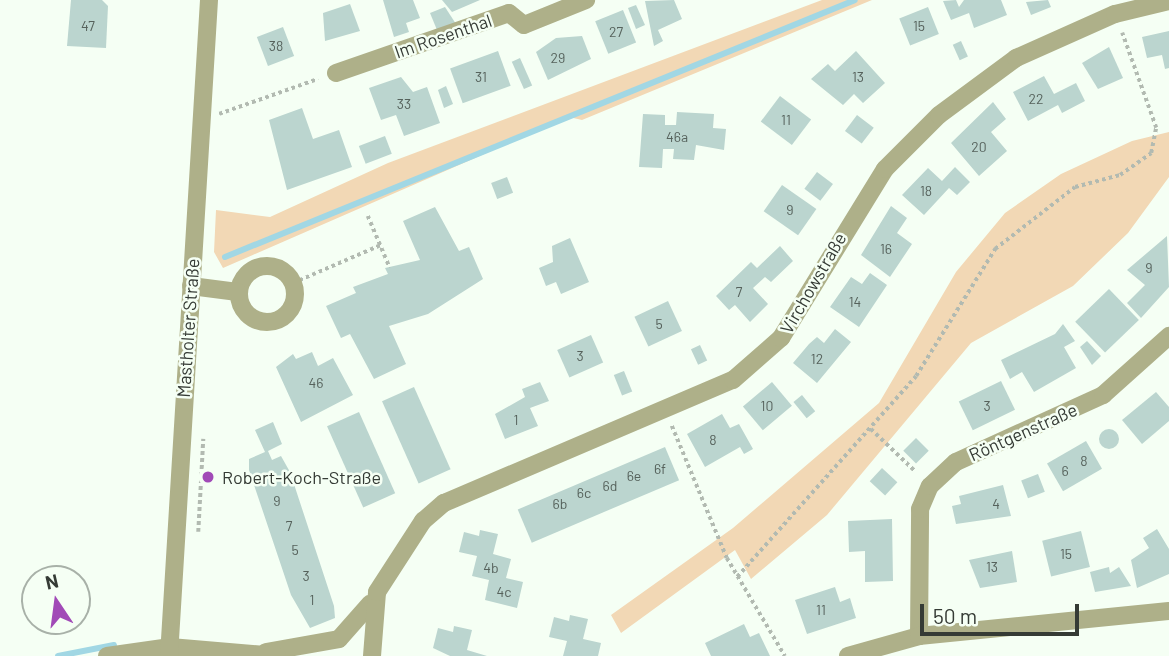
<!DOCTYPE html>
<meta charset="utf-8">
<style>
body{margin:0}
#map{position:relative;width:1169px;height:656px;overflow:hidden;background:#f5fff4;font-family:Barlow,sans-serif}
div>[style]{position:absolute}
.green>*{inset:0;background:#f2d8b5}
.stream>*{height:6px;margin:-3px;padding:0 3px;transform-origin:3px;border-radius:3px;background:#a1d7e4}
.building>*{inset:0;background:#bbd5cf;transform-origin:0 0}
.round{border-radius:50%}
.path>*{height:3.5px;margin-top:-1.75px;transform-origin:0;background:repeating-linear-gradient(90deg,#b2bab1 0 3.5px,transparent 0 7px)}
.minor>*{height:18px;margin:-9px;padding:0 9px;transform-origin:9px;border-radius:9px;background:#aeb089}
.minor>.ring{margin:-9px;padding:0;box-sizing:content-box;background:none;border:18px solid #aeb089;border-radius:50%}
.dots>*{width:19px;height:19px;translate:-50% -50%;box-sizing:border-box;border:4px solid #f5fff4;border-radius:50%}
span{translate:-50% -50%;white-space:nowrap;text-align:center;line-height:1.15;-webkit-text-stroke:5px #f5fff4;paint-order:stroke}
.number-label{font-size:14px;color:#56625c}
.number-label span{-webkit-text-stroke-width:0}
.street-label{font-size:18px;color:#353b35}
.poi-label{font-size:18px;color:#353b35}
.left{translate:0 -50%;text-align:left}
.north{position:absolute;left:21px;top:565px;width:70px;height:70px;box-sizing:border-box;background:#f5fff4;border:2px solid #a8b1a8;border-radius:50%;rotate:347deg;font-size:19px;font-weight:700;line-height:28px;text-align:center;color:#353b35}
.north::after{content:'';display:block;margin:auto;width:24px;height:32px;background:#a14ab7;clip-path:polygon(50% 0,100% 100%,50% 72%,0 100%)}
.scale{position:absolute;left:920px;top:604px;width:159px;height:32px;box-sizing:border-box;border:4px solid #353b35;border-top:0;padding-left:9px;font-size:21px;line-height:24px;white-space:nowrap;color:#353b35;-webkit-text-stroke:5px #f5fff4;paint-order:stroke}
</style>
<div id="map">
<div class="green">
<div style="clip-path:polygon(822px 0,872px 0,582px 120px,569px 117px,223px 268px,214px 252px,216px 210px,270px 217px,388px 163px)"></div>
<div style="clip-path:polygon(1169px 132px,1169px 177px,1128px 233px,1073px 286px,971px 343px,827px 515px,751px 579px,735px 550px,621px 633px,611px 615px,733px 528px,879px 403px,956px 272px,1005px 213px,1061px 174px,1132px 141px)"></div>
</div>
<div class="stream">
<div style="left:225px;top:257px;width:680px;rotate:-22.19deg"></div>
<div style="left:58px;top:656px;width:57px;rotate:-11.1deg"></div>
</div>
<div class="building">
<div style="clip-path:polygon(71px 0,102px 0,108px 6px,106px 48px,67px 46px)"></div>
<div style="clip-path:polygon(383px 0,413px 0,420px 18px,406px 23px,409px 32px,394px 37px)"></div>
<div style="clip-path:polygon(442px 0,480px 0,452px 12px)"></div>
<div style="clip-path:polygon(674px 0,682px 19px,658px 30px,663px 41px,654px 46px,645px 1px)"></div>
<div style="clip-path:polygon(956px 0,959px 7px,964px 0,1001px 0,1007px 15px,974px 28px,969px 13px,951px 20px,943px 1px)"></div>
<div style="clip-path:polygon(1048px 0,1051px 7px,1031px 15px,1026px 2px)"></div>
<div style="clip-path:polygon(350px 4px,360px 31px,325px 41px,323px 13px)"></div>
<div style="clip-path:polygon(636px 5px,645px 25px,636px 29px,628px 8px)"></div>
<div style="clip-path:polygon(445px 7px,456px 24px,437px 30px,430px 13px)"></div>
<div style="left:928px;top:7px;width:29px;height:31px;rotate:68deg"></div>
<div style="left:623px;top:10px;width:35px;height:30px;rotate:68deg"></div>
<div style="left:283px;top:27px;width:31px;height:28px;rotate:69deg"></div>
<div style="clip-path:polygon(1169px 31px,1169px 68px,1165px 69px,1162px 55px,1147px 58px,1142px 37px)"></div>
<div style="clip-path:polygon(582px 36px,591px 59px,548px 80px,536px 52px,556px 38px)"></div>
<div style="left:961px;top:41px;width:17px;height:9px;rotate:66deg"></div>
<div style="clip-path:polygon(1109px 47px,1123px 78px,1098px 89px,1082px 63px)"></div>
<div style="left:498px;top:51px;width:37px;height:51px;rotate:70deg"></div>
<div style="clip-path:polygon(856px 51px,885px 83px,863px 103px,854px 94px,843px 105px,811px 79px,828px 64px,835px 71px)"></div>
<div style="left:520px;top:58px;width:30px;height:9px;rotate:66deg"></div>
<div style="clip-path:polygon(1044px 76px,1054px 94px,1076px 83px,1085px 101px,1062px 113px,1058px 105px,1028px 121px,1013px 92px)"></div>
<div style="clip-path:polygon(401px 77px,413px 92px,427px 87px,440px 123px,404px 136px,396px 115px,381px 120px,369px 88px)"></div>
<div style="clip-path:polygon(446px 86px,453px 104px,444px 108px,438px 90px)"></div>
<div style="left:780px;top:96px;width:39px;height:32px;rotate:37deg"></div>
<div style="clip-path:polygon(993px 102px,1006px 119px,991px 132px,1007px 151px,979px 176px,951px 143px)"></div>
<div style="clip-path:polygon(302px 108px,313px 139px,339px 130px,352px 167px,287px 190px,269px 120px)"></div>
<div style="clip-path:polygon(677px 112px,714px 114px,713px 128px,726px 129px,724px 150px,696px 145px,694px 160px,673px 159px,674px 149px,663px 149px,662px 168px,639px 167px,643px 114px,665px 115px,665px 125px,676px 125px)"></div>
<div style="left:857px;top:115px;width:21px;height:20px;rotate:37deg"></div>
<div style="left:385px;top:136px;width:19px;height:28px;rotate:69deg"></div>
<div style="clip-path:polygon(955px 167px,970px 182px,957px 195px,949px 188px,924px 215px,902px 195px,928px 168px,942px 181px)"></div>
<div style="left:817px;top:172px;width:20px;height:21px;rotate:37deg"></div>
<div style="left:507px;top:177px;width:17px;height:17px;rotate:69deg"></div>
<div style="left:782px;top:185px;width:42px;height:32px;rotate:35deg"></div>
<div style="clip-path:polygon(891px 206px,907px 218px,897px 233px,912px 244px,890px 277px,861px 255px)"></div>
<div style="clip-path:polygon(435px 207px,459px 251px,469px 247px,483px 279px,428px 314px,389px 326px,406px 364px,374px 379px,350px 334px,341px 338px,326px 306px,356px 293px,353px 287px,388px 274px,385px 268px,420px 260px,403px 221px)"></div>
<div style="clip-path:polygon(1167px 236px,1169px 287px,1141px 318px,1127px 303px,1145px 285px,1127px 270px)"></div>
<div style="clip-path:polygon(570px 238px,589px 282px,561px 294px,556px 282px,546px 286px,539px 268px,553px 262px,552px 246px)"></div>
<div style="clip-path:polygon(780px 246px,793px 261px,771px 282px,765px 277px,753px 288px,768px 304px,750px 322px,735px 305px,729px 310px,716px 296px,751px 262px,757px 268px)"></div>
<div style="clip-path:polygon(870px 273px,887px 285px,859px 327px,830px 307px,851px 277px,862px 284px)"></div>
<div style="left:1109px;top:289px;width:43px;height:47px;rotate:46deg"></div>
<div style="left:668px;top:301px;width:33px;height:37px;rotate:65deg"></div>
<div style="clip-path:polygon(1063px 324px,1075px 341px,1064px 347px,1076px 368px,1034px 392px,1022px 372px,1010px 379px,1001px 360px,1055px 334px)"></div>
<div style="clip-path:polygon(835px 329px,851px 342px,817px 383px,793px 363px,809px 344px,817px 337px,824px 343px)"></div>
<div style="left:591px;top:335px;width:30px;height:37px;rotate:66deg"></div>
<div style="clip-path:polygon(1087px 341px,1101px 356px,1092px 365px,1080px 347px)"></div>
<div style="left:700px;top:345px;width:17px;height:10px;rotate:65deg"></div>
<div style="clip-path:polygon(312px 352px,318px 366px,333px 358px,353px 395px,301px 422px,276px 367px,293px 354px,296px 359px)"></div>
<div style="left:624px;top:371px;width:22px;height:11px;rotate:68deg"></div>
<div style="left:1001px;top:381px;width:32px;height:47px;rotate:64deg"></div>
<div style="clip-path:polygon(540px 382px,549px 401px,530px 408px,538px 426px,505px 439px,495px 414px,525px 397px,522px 389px)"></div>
<div style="left:772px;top:382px;width:31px;height:38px;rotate:50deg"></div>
<div style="left:414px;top:387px;width:90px;height:35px;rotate:66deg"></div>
<div style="clip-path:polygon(1156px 392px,1169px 407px,1169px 421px,1142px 444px,1122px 420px)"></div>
<div style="left:802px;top:395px;width:21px;height:11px;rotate:51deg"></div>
<div style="left:359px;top:412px;width:89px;height:35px;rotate:66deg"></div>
<div style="clip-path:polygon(722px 414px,730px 428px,739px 424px,753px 449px,744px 454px,740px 447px,705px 467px,687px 434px)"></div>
<div style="clip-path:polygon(273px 422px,282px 444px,268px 451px,272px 460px,281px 456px,290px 472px,334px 606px,335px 618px,310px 628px,291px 595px,249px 470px,249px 459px,265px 452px,255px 430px)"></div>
<div class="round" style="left:1099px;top:429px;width:20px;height:20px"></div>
<div style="left:916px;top:438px;width:18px;height:18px;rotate:45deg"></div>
<div style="left:1086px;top:441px;width:32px;height:45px;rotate:60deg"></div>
<div style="left:665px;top:447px;width:36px;height:160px;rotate:67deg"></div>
<div style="left:882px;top:468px;width:21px;height:18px;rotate:43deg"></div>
<div style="left:1038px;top:474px;width:19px;height:18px;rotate:69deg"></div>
<div style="clip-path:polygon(1003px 485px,1011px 516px,956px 524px,952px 506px,961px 504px,959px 496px)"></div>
<div style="clip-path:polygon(892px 519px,893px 581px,865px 582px,865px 551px,849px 552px,848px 521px)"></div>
<div style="clip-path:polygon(1157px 529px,1169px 549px,1169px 574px,1137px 588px,1131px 560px,1149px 548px,1143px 538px)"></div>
<div style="clip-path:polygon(480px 530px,498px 534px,493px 554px,511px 559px,506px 578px,523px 582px,517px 608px,485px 600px,489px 580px,472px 576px,477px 556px,459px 552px,464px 532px,479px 536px)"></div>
<div style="left:1081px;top:531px;width:37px;height:40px;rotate:76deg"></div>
<div style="clip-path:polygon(1012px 551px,1017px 582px,980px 588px,969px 560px)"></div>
<div style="clip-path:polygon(1109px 567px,1110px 573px,1119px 567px,1131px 586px,1095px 592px,1090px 572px)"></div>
<div style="clip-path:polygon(835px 587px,840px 602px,850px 598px,856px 618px,807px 634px,795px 600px)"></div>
<div style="clip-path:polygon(570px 615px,588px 619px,583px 639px,601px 643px,598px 656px,563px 656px,567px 641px,549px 637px,554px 617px,569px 621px)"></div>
<div style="clip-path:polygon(744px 624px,750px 637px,759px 633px,770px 656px,711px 656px,705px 643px)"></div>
<div style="clip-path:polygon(454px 626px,472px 630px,467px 650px,487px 656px,450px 656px,433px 648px,438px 628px,453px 632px)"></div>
</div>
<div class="path">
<div style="left:219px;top:114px;width:105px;rotate:-19.5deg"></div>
<div style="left:368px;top:216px;width:56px;rotate:67.1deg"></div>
<div style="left:293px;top:283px;width:96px;rotate:-23.4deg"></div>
<div style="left:672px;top:426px;width:143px;rotate:67.4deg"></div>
<div style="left:727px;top:558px;width:114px;rotate:59.4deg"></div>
<div style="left:871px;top:429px;width:62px;rotate:43.7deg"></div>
<div style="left:198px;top:532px;width:93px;rotate:-86.9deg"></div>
<div style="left:737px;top:577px;width:269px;rotate:-48.3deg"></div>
<div style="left:916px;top:376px;width:150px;rotate:-58.1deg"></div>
<div style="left:995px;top:249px;width:101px;rotate:-37.8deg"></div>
<div style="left:1075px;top:187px;width:47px;rotate:-14.9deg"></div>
<div style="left:1120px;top:175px;width:38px;rotate:-35deg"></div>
<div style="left:1151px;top:153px;width:25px;rotate:-79deg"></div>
<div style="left:1156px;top:128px;width:101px;rotate:-109.7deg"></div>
</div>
<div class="minor">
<div style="left:336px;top:73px;width:183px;rotate:-19.1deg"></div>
<div style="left:509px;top:13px;width:19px;rotate:39deg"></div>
<div style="left:524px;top:25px;width:67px;rotate:-22deg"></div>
<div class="ring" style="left:239px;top:266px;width:38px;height:38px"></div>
<div style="left:191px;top:286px;width:47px;rotate:7.3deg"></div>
<div style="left:919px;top:636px;width:127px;rotate:-89.5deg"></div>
<div style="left:920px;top:509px;width:25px;rotate:-67deg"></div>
<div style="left:930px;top:486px;width:35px;rotate:-43deg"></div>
<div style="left:956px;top:462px;width:162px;rotate:-24.5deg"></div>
<div style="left:1103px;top:395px;width:89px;rotate:-41.8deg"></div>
<div style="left:266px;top:652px;width:74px;rotate:-10.1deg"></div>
<div style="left:339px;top:639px;width:47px;rotate:-48.5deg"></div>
<div style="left:107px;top:656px;width:64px;rotate:-8.1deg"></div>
<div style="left:170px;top:647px;width:107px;rotate:4.8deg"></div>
<div style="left:169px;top:656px;width:657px;rotate:-86.51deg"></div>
<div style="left:372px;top:656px;width:64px;rotate:-85.5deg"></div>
<div style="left:377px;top:592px;width:85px;rotate:-57.1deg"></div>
<div style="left:423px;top:521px;width:28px;rotate:-41deg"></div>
<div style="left:444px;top:503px;width:314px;rotate:-23.1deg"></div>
<div style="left:733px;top:380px;width:64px;rotate:-41.2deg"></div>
<div style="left:781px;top:338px;width:198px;rotate:-58.4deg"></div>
<div style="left:885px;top:169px;width:76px;rotate:-45deg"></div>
<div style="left:939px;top:115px;width:96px;rotate:-36.5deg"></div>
<div style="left:1016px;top:58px;width:108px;rotate:-24deg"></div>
<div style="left:1115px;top:14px;width:56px;rotate:-13.5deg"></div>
<div style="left:848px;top:656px;width:74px;rotate:-15.7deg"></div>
<div style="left:919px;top:636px;width:251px;rotate:-5.7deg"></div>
</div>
<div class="dots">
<div style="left:208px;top:477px;background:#a14ab7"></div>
</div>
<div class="number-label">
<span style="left:88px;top:26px">47</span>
<span style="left:919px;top:26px">15</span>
<span style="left:616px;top:32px">27</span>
<span style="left:276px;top:46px">38</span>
<span style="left:558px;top:58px">29</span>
<span style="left:481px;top:77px">31</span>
<span style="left:858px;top:77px">13</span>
<span style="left:1036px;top:99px">22</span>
<span style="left:404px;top:104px">33</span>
<span style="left:786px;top:120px">11</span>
<span style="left:677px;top:137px">46a</span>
<span style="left:979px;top:147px">20</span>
<span style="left:926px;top:191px">18</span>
<span style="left:790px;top:210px">9</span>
<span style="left:886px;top:249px">16</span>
<span style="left:1149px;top:268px">9</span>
<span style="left:739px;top:292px">7</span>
<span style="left:855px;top:302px">14</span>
<span style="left:659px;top:324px">5</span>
<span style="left:580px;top:356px">3</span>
<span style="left:817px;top:359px">12</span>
<span style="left:316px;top:383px">46</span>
<span style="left:767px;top:406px">10</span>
<span style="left:987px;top:406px">3</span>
<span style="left:516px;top:420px">1</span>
<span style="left:713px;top:440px">8</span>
<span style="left:1084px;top:461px">8</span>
<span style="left:660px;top:469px">6f</span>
<span style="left:1065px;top:471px">6</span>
<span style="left:634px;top:476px">6e</span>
<span style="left:610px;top:486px">6d</span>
<span style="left:584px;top:493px">6c</span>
<span style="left:277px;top:501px">9</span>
<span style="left:560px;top:504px">6b</span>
<span style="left:996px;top:504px">4</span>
<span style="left:289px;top:526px">7</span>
<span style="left:295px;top:550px">5</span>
<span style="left:1066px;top:554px">15</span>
<span style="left:992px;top:567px">13</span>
<span style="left:491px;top:568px">4b</span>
<span style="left:306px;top:576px">3</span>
<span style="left:504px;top:592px">4c</span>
<span style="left:312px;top:600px">1</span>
<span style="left:821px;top:610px">11</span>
</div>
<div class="street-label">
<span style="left:443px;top:36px;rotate:-19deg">Im Rosenthal</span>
<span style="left:813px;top:283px;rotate:-60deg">Virchowstraße</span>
<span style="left:188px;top:328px;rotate:-86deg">Mastholter Straße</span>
<span style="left:1023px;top:432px;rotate:-24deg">Röntgenstraße</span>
</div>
<div class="poi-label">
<span class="left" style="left:222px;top:477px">Robert-Koch-Straße</span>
</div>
<div class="north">N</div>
<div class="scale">50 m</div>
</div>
